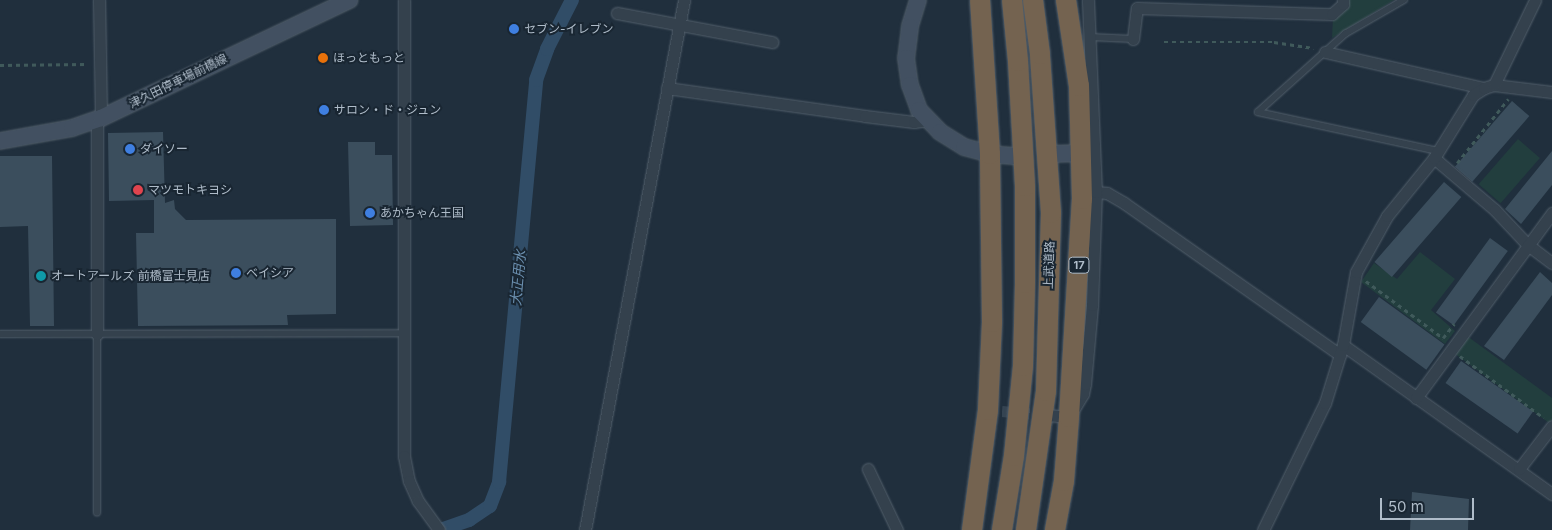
<!DOCTYPE html>
<meta charset="utf-8">
<style>
body{margin:0}
#map{position:relative;width:1552px;height:530px;overflow:hidden;background:#202f3d;font-family:Inter,"Noto Sans JP",sans-serif}
div>[style]{position:absolute}
.green>*{inset:0;background:#223e3e;transform-origin:0 0}
.canal>*{height:14px;margin:-7px;padding:0 7px;transform-origin:7px;border-radius:7px;background:#314d67}
.building>*{inset:0;background:#3b4e5d;transform-origin:0 0}
.street-tunnel>*{height:11px;margin-top:-5.5px;transform-origin:0;background:repeating-linear-gradient(90deg,#354452 0 11px,transparent 0 16.5px)}
.path>*{height:2.5px;margin-top:-1.25px;transform-origin:0;background:repeating-linear-gradient(90deg,#405a5b 0 4px,transparent 0 8px)}
.roads{filter:drop-shadow(0 0 1px #525f6b) drop-shadow(0 0 1px #525f6b)}
.lane>*{height:5.5px;margin:-2.75px;padding:0 2.75px;transform-origin:2.75px;border-radius:2.75px;background:#34414d}
.street>*{height:11px;margin:-5.5px;padding:0 5.5px;transform-origin:5.5px;border-radius:5.5px;background:#34414d}
.secondary>*{height:16px;margin:-8px;padding:0 8px;transform-origin:8px;border-radius:8px;background:#425061}
.highway>*{height:20px;margin:-10px;padding:0 10px;transform-origin:10px;border-radius:10px;background:#746350}
.dots>*{width:14px;height:14px;translate:-50% -50%;box-sizing:border-box;border:2px solid #192632;border-radius:50%}
span{translate:-50% -50%;white-space:nowrap;text-align:center;line-height:1.15;-webkit-text-stroke:4px #192632;paint-order:stroke}
.shield-label span{padding:1px 4px;background:#192632;border:1px solid;border-radius:4px;-webkit-text-stroke-width:0}
.shield-label{font-size:11px;color:#afbcc9;font-weight:700}
.poi-label{font-size:12px;color:#afbcc9}
.left{translate:0 -50%;text-align:left}
.street-label{font-size:12px;color:#afbcc9}
.water-label{font-size:14px;color:#6c90b0;font-style:italic}
.scale{position:absolute;left:1380px;top:498px;width:94px;height:22px;box-sizing:border-box;border:2px solid #afbcc9;border-top:0;padding-left:6px;font-size:15px;line-height:18px;white-space:nowrap;color:#afbcc9;-webkit-text-stroke:4px #192632;paint-order:stroke}
</style>
<div id="map">
<div class="green">
<div style="clip-path:polygon(1346px 0,1394px 0,1332px 38px,1333px 17px)"></div>
<div style="left:1518px;top:139px;width:29px;height:60px;rotate:41deg"></div>
<div style="clip-path:polygon(1420px 252px,1455px 279px,1431px 310px,1455px 331px,1445px 344px,1361px 282px,1374px 263px,1397px 279px)"></div>
<div style="clip-path:polygon(1467px 336px,1552px 398px,1552px 420px,1549px 423px,1454px 353px)"></div>
</div>
<div class="canal">
<div style="left:440px;top:530px;width:31px;rotate:-19deg"></div>
<div style="left:469px;top:520px;width:25px;rotate:-34deg"></div>
<div style="left:490px;top:506px;width:26px;rotate:-69deg"></div>
<div style="left:499px;top:482px;width:404px;rotate:-84.7deg"></div>
<div style="left:536px;top:80px;width:33px;rotate:-70deg"></div>
<div style="left:547px;top:49px;width:55px;rotate:-63deg"></div>
</div>
<div class="building">
<div style="left:1512px;top:101px;width:23px;height:87px;rotate:41deg"></div>
<div style="clip-path:polygon(163px 132px,165px 203px,174px 200px,175px 209px,186px 220px,336px 219px,336px 314px,287px 315px,288px 325px,138px 326px,136px 233px,154px 233px,154px 200px,109px 201px,108px 133px)"></div>
<div style="clip-path:polygon(348px 142px,375px 142px,375px 155px,392px 155px,393px 225px,350px 226px)"></div>
<div style="clip-path:polygon(1552px 151px,1552px 185px,1521px 224px,1505px 209px)"></div>
<div style="clip-path:polygon(0 156px,52px 156px,54px 326px,30px 326px,28px 226px,0 227px)"></div>
<div style="left:1444px;top:182px;width:23px;height:106px;rotate:41deg"></div>
<div style="left:1490px;top:238px;width:22px;height:92px;rotate:36deg"></div>
<div style="clip-path:polygon(1540px 272px,1552px 283px,1552px 295px,1504px 360px,1484px 346px)"></div>
<div style="left:1379px;top:297px;width:81px;height:31px;rotate:36deg"></div>
<div style="left:1461px;top:361px;width:88px;height:27px;rotate:35deg"></div>
<div style="clip-path:polygon(1412px 492px,1469px 499px,1468px 530px,1410px 530px)"></div>
</div>
<div class="street-tunnel">
<div style="left:1002px;top:411px;width:45px;rotate:5.1deg"></div>
</div>
<div class="path">
<div style="left:1164px;top:42px;width:110px"></div>
<div style="left:1274px;top:42px;width:40px;rotate:8.5deg"></div>
<div style="left:0;top:65px;width:88px;rotate:-0.7deg"></div>
<div style="left:1457px;top:163px;width:82px;rotate:-51.4deg"></div>
<div style="left:1366px;top:281px;width:96px;rotate:36.5deg"></div>
<div style="left:1443px;top:338px;width:18px;rotate:-52deg"></div>
<div style="left:1460px;top:356px;width:104px;rotate:36.4deg"></div>
</div>
<div class="roads">
<div class="lane">
<div style="left:1090px;top:37px;width:43px;rotate:2.7deg"></div>
<div style="left:1258px;top:112px;width:117px;rotate:-41.9deg"></div>
<div style="left:1345px;top:34px;width:68px;rotate:-30deg"></div>
<div style="left:1258px;top:112px;width:185px;rotate:12.2deg"></div>
<div style="left:0;top:334px;width:404px;rotate:-0.1deg"></div>
<div style="left:97px;top:513px;width:179px;rotate:-90deg"></div>
</div>
<div class="street">
<div style="left:99px;top:0;width:118px;rotate:89deg"></div>
<div style="left:404px;top:0;width:456px;rotate:90deg"></div>
<div style="left:404px;top:456px;width:25px;rotate:79deg"></div>
<div style="left:409px;top:481px;width:22px;rotate:66deg"></div>
<div style="left:418px;top:501px;width:36px;rotate:54deg"></div>
<div style="left:617px;top:13px;width:158px;rotate:10.6deg"></div>
<div style="left:1133px;top:39px;width:31px;rotate:-83deg"></div>
<div style="left:1137px;top:8px;width:195px;rotate:1.8deg"></div>
<div style="left:1332px;top:14px;width:15px;rotate:-42deg"></div>
<div style="left:1343px;top:4px;width:4px;rotate:-90deg"></div>
<div style="left:1325px;top:52px;width:163px;rotate:12.8deg"></div>
<div style="left:1494px;top:85px;width:58px;rotate:6.9deg"></div>
<div style="left:667px;top:88px;width:200px;rotate:8deg"></div>
<div style="left:865px;top:116px;width:49px;rotate:7deg"></div>
<div style="left:914px;top:122px;width:13px;rotate:-9deg"></div>
<div style="left:97px;top:119px;width:215px;rotate:90deg"></div>
<div style="left:1434px;top:158px;width:80px;rotate:40.4deg"></div>
<div style="left:1495px;top:210px;width:48px;rotate:46.7deg"></div>
<div style="left:1528px;top:245px;width:30px;rotate:37deg"></div>
<div style="left:1096px;top:192px;width:11px;rotate:5deg"></div>
<div style="left:1107px;top:193px;width:20px;rotate:30deg"></div>
<div style="left:1124px;top:203px;width:264px;rotate:35.1deg"></div>
<div style="left:1343px;top:345px;width:257px;rotate:35.5deg"></div>
<div style="left:1416px;top:398px;width:230px;rotate:-53.7deg"></div>
<div style="left:1047px;top:415px;width:22px;rotate:5deg"></div>
<div style="left:1069px;top:417px;width:27px;rotate:-59deg"></div>
<div style="left:1083px;top:394px;width:10px;rotate:-79deg"></div>
<div style="left:1085px;top:384px;width:79px;rotate:-84.9deg"></div>
<div style="left:1092px;top:305px;width:113px;rotate:-88deg"></div>
<div style="left:1096px;top:192px;width:192px;rotate:-92.4deg"></div>
<div style="left:868px;top:469px;width:68px;rotate:64.6deg"></div>
<div style="left:1519px;top:469px;width:54px;rotate:-52.5deg"></div>
<div style="left:585px;top:530px;width:539px;rotate:-79.42deg"></div>
<div style="left:1263px;top:530px;width:141px;rotate:-64deg"></div>
<div style="left:1325px;top:403px;width:61px;rotate:-72.8deg"></div>
<div style="left:1343px;top:345px;width:74px;rotate:-79.9deg"></div>
<div style="left:1356px;top:272px;width:64px;rotate:-61deg"></div>
<div style="left:1387px;top:216px;width:75px;rotate:-51deg"></div>
<div style="left:1434px;top:158px;width:74px;rotate:-58.2deg"></div>
<div style="left:1473px;top:95px;width:13px;rotate:-32deg"></div>
<div style="left:1484px;top:88px;width:10px;rotate:-17deg"></div>
<div style="left:1494px;top:85px;width:94px;rotate:-64.2deg"></div>
</div>
<div class="secondary">
<div style="left:918px;top:0;width:28px;rotate:107deg"></div>
<div style="left:910px;top:27px;width:31px;rotate:97deg"></div>
<div style="left:906px;top:58px;width:27px;rotate:82deg"></div>
<div style="left:910px;top:85px;width:27px;rotate:70deg"></div>
<div style="left:919px;top:110px;width:30px;rotate:46deg"></div>
<div style="left:940px;top:132px;width:28px;rotate:32deg"></div>
<div style="left:964px;top:147px;width:27px;rotate:15deg"></div>
<div style="left:990px;top:154px;width:23px;rotate:5deg"></div>
<div style="left:0;top:141px;width:73px;rotate:-10.2deg"></div>
<div style="left:72px;top:128px;width:31px;rotate:-19deg"></div>
<div style="left:101px;top:118px;width:275px;rotate:-25.4deg"></div>
<div style="left:1051px;top:154px;width:31px;rotate:-2deg"></div>
</div>
<div class="highway">
<div style="left:972px;top:530px;width:121px;rotate:-82.4deg"></div>
<div style="left:988px;top:410px;width:88px;rotate:-87.4deg"></div>
<div style="left:992px;top:322px;width:168px;rotate:-90.7deg"></div>
<div style="left:990px;top:154px;width:154px;rotate:-93.7deg"></div>
<div style="left:1002px;top:530px;width:75px;rotate:-80.8deg"></div>
<div style="left:1014px;top:456px;width:90px;rotate:-84.3deg"></div>
<div style="left:1023px;top:366px;width:83px;rotate:-88.6deg"></div>
<div style="left:1025px;top:283px;width:97px;rotate:-90deg"></div>
<div style="left:1025px;top:186px;width:125px;rotate:-93.2deg"></div>
<div style="left:1018px;top:61px;width:61px;rotate:-95.6deg"></div>
<div style="left:1026px;top:530px;width:140px;rotate:-81.8deg"></div>
<div style="left:1046px;top:391px;width:178px;rotate:-88.4deg"></div>
<div style="left:1051px;top:213px;width:159px;rotate:-94deg"></div>
<div style="left:1040px;top:54px;width:54px;rotate:-97.4deg"></div>
<div style="left:1055px;top:530px;width:50px;rotate:-79.6deg"></div>
<div style="left:1064px;top:481px;width:64px;rotate:-85.5deg"></div>
<div style="left:1069px;top:417px;width:218px;rotate:-86.6deg"></div>
<div style="left:1082px;top:199px;width:113px;rotate:-91.5deg"></div>
<div style="left:1079px;top:86px;width:87px;rotate:-98.6deg"></div>
</div>
</div>
<div class="dots">
<div style="left:514px;top:29px;background:#3f7fe0"></div>
<div style="left:323px;top:58px;background:#e8710a"></div>
<div style="left:324px;top:110px;background:#3f7fe0"></div>
<div style="left:130px;top:149px;background:#3f7fe0"></div>
<div style="left:138px;top:190px;background:#e0444e"></div>
<div style="left:370px;top:213px;background:#3f7fe0"></div>
<div style="left:236px;top:273px;background:#3f7fe0"></div>
<div style="left:41px;top:276px;background:#0f9aa8"></div>
</div>
<div class="shield-label">
<span style="left:1079px;top:265px">17</span>
</div>
<div class="poi-label">
<span class="left" style="left:524px;top:29px">セブン-イレブン</span>
<span class="left" style="left:333px;top:58px">ほっともっと</span>
<span class="left" style="left:334px;top:110px">サロン・ド・ジュン</span>
<span class="left" style="left:140px;top:149px">ダイソー</span>
<span class="left" style="left:148px;top:190px">マツモトキヨシ</span>
<span class="left" style="left:380px;top:213px">あかちゃん王国</span>
<span class="left" style="left:246px;top:273px">ベイシア</span>
<span class="left" style="left:51px;top:276px">オートアールズ 前橋富士見店</span>
</div>
<div class="street-label">
<span style="left:178px;top:81px;rotate:-26deg">津久田停車場前橋線</span>
<span style="left:1049px;top:265px;rotate:-88deg">上武道路</span>
</div>
<div class="water-label">
<span style="left:518px;top:278px;rotate:-85deg">大正用水</span>
</div>
<div class="scale">50 m</div>
</div>
